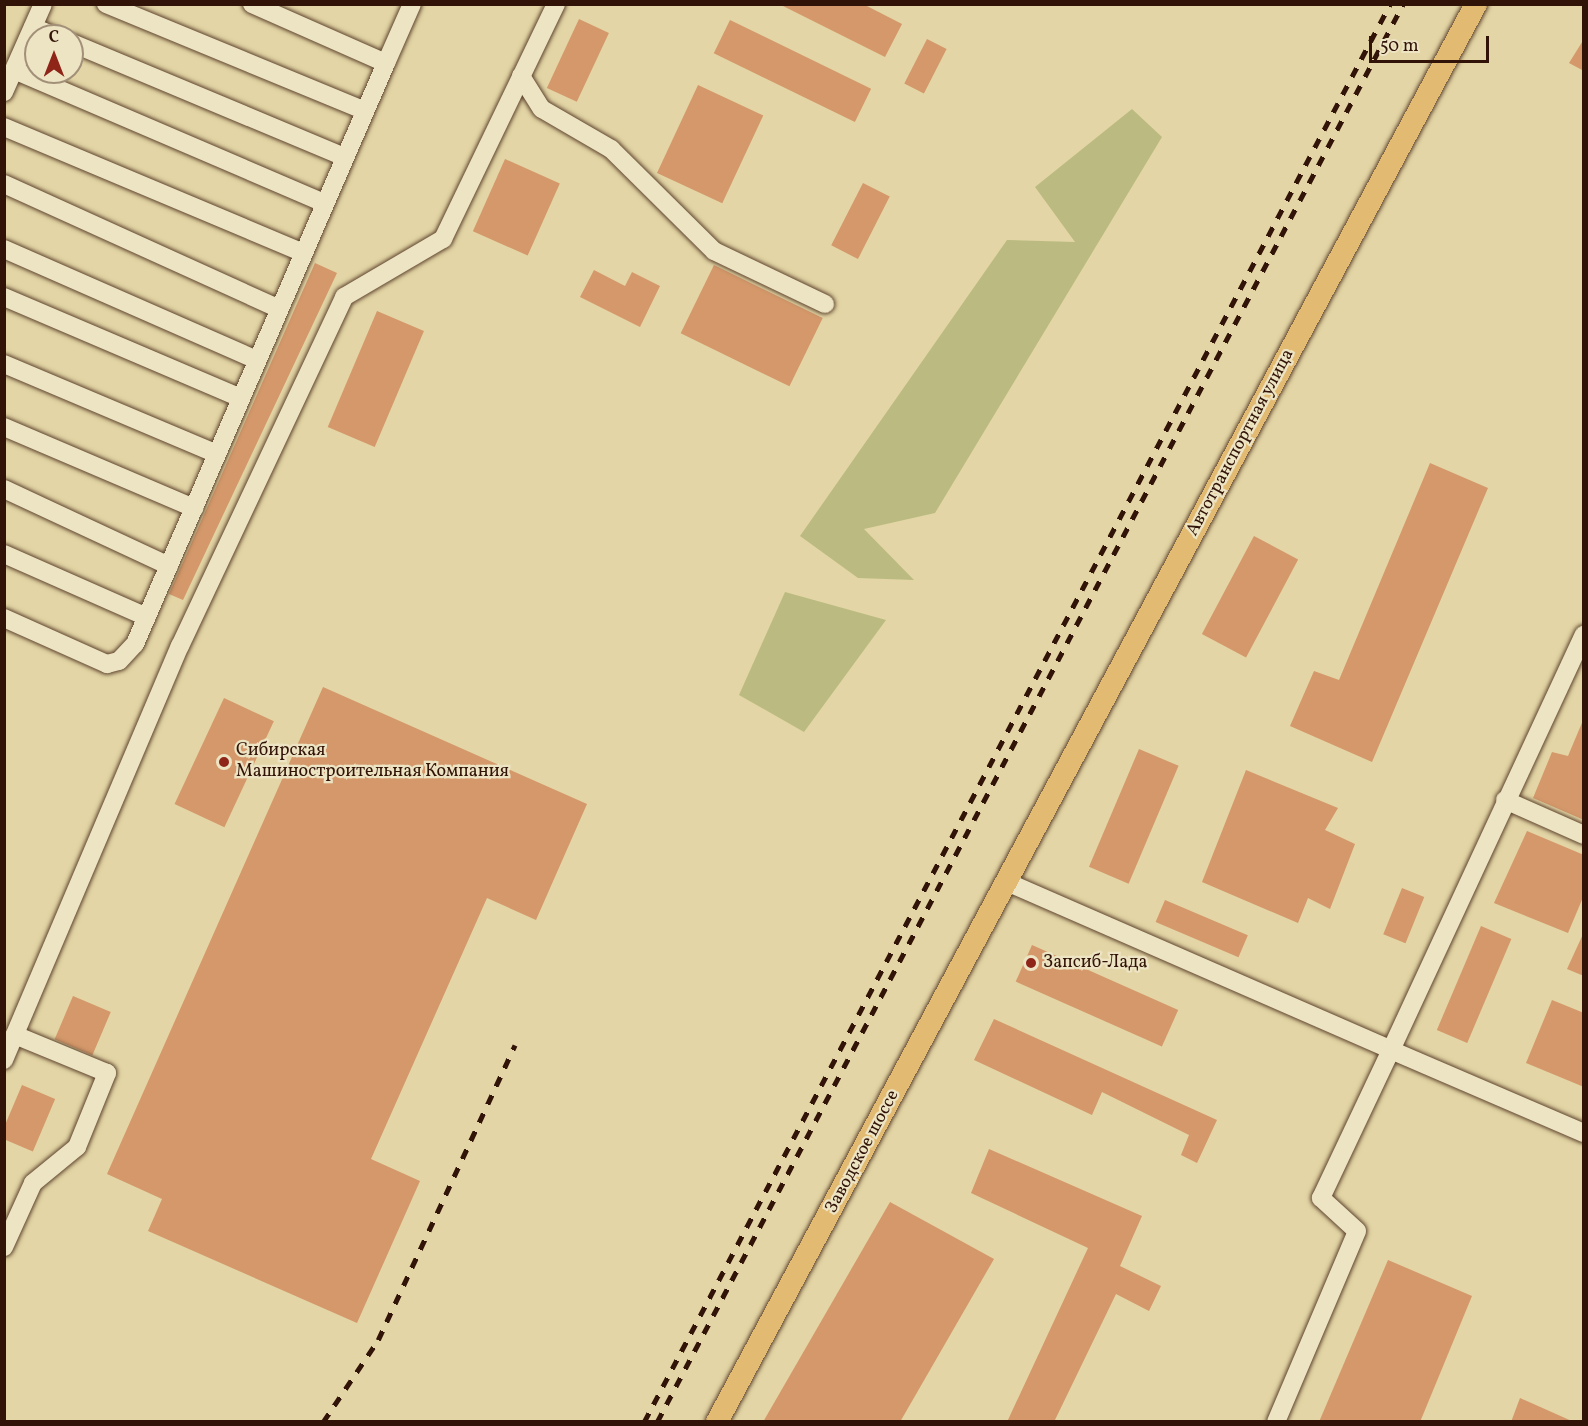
<!DOCTYPE html>
<meta charset="utf-8">
<style>
body{margin:0}
#map{position:relative;width:1588px;height:1426px;overflow:hidden;background:#e3d5a5;font-family:Vollkorn,serif}
div>[style]{position:absolute}
.green>*{inset:0;background:#bbbb81}
.building>*{inset:0;background:#d4986a;transform-origin:0 0}
.roads{filter:drop-shadow(0 0 2px #5e442e) drop-shadow(0 0 2px #5e442e)}
.minor>*{height:18px;margin:-9px;padding:0 9px;transform-origin:9px;border-radius:9px;background:#ede4c4}
.major>*{height:22px;margin:-11px;padding:0 11px;transform-origin:11px;border-radius:11px;background:#e2ba72}
.rail>*{height:4.5px;margin-top:-2.25px;transform-origin:0;background:repeating-linear-gradient(90deg,#311307 0 10px,transparent 0 20px)}
.dots>*{width:16px;height:16px;translate:-50% -50%;box-sizing:border-box;border:3px solid #ede4c4;border-radius:50%}
span{translate:-50% -50%;white-space:nowrap;text-align:center;line-height:1.15;-webkit-text-stroke:4.5px #ede4c4;paint-order:stroke}
.street-label{font-size:18px;color:#311307}
.poi-label{font-size:18px;color:#311307}
.left{translate:0 -50%;text-align:left}
.frame{position:absolute;inset:0;border:6px solid #311307;pointer-events:none}
.north{position:absolute;left:24px;top:24px;width:60px;height:60px;box-sizing:border-box;background:#ede4c4;border:2px solid #a29078;border-radius:50%;rotate:0deg;font-size:16px;font-weight:700;line-height:24px;text-align:center;color:#311307}
.north::after{content:'';display:block;margin:auto;width:21px;height:27px;background:#8f2418;clip-path:polygon(50% 0,100% 100%,50% 72%,0 100%)}
.scale{position:absolute;left:1369px;top:36px;width:120px;height:27px;box-sizing:border-box;border:3px solid #311307;border-top:0;padding-left:8px;font-size:18px;line-height:21px;white-space:nowrap;color:#311307;-webkit-text-stroke:4px #ede4c4;paint-order:stroke}
</style>
<div id="map">
<div class="green">
<div style="clip-path:polygon(1132px 109px,1162px 137px,935px 513px,864px 529px,914px 580px,858px 578px,800px 536px,1007px 240px,1075px 242px,1035px 187px)"></div>
<div style="clip-path:polygon(785px 592px,886px 620px,804px 732px,739px 695px)"></div>
</div>
<div class="building">
<div style="clip-path:polygon(779px 4px,863px 4px,902px 24px,885px 57px)"></div>
<div style="left:579px;top:19px;width:33px;height:76px;rotate:25deg"></div>
<div style="left:730px;top:20px;width:157px;height:37px;rotate:26deg"></div>
<div style="left:927px;top:39px;width:22px;height:50px;rotate:27deg"></div>
<div style="clip-path:polygon(1584px 39px,1584px 71px,1569px 63px)"></div>
<div style="left:698px;top:85px;width:72px;height:97px;rotate:25deg"></div>
<div style="left:505px;top:159px;width:60px;height:79px;rotate:24deg"></div>
<div style="left:863px;top:183px;width:30px;height:70px;rotate:27deg"></div>
<div style="clip-path:polygon(315px 263px,337px 273px,183px 600px,169px 594px)"></div>
<div style="left:714px;top:265px;width:121px;height:76px;rotate:26deg"></div>
<div style="clip-path:polygon(594px 270px,625px 286px,632px 272px,660px 286px,640px 327px,580px 297px)"></div>
<div style="left:377px;top:311px;width:51px;height:126px;rotate:23deg"></div>
<div style="clip-path:polygon(1430px 463px,1488px 488px,1372px 762px,1290px 726px,1314px 671px,1339px 680px)"></div>
<div style="left:1254px;top:536px;width:50px;height:111px;rotate:28deg"></div>
<div style="clip-path:polygon(323px 687px,587px 804px,536px 920px,487px 898px,371px 1159px,420px 1181px,357px 1323px,148px 1231px,162px 1199px,107px 1174px)"></div>
<div style="left:224px;top:698px;width:55px;height:117px;rotate:25deg"></div>
<div style="clip-path:polygon(1584px 718px,1584px 820px,1533px 798px,1552px 752px,1568px 756px)"></div>
<div style="left:1139px;top:749px;width:43px;height:128px;rotate:23deg"></div>
<div style="clip-path:polygon(1246px 770px,1338px 808px,1325px 830px,1355px 844px,1330px 909px,1308px 898px,1298px 923px,1202px 882px)"></div>
<div style="clip-path:polygon(1527px 831px,1584px 855px,1584px 895px,1568px 933px,1494px 903px)"></div>
<div style="left:1402px;top:888px;width:24px;height:50px;rotate:22deg"></div>
<div style="left:1165px;top:900px;width:90px;height:24px;rotate:23deg"></div>
<div style="left:1481px;top:926px;width:33px;height:113px;rotate:23deg"></div>
<div style="clip-path:polygon(1584px 932px,1584px 976px,1567px 969px)"></div>
<div style="left:1032px;top:945px;width:160px;height:40px;rotate:24deg"></div>
<div style="left:73px;top:996px;width:41px;height:47px;rotate:23deg"></div>
<div style="clip-path:polygon(1552px 1000px,1584px 1013px,1584px 1087px,1526px 1063px)"></div>
<div style="clip-path:polygon(994px 1019px,1217px 1120px,1197px 1163px,1181px 1155px,1189px 1135px,1102px 1092px,1092px 1115px,974px 1060px)"></div>
<div style="left:22px;top:1085px;width:36px;height:57px;rotate:23deg"></div>
<div style="clip-path:polygon(989px 1149px,1142px 1216px,1120px 1266px,1161px 1286px,1149px 1311px,1116px 1294px,1054px 1422px,1007px 1422px,1088px 1248px,971px 1193px)"></div>
<div style="clip-path:polygon(890px 1202px,994px 1259px,900px 1422px,763px 1422px)"></div>
<div style="clip-path:polygon(1388px 1260px,1472px 1296px,1420px 1422px,1319px 1422px)"></div>
<div style="clip-path:polygon(1520px 1398px,1574px 1422px,1511px 1422px)"></div>
</div>
<div class="roads">
<div class="minor">
<div style="left:106px;top:4px;width:280px;rotate:22.4deg"></div>
<div style="left:252px;top:4px;width:146px;rotate:23.8deg"></div>
<div style="left:386px;top:63px;width:64px;rotate:-66.2deg"></div>
<div style="left:33px;top:27px;width:23px;rotate:23deg"></div>
<div style="left:72px;top:43px;width:296px;rotate:22.7deg"></div>
<div style="left:14px;top:70px;width:338px;rotate:23.2deg"></div>
<div style="left:521px;top:76px;width:39px;rotate:58deg"></div>
<div style="left:542px;top:109px;width:80px;rotate:30.1deg"></div>
<div style="left:611px;top:149px;width:145px;rotate:44.7deg"></div>
<div style="left:714px;top:251px;width:123px;rotate:25.5deg"></div>
<div style="left:4px;top:92px;width:96px;rotate:-66.1deg"></div>
<div style="left:4px;top:127px;width:325px;rotate:22.8deg"></div>
<div style="left:4px;top:184px;width:302px;rotate:24.4deg"></div>
<div style="left:4px;top:249px;width:276px;rotate:23.7deg"></div>
<div style="left:4px;top:297px;width:252px;rotate:23.1deg"></div>
<div style="left:4px;top:364px;width:231px;rotate:22.9deg"></div>
<div style="left:4px;top:427px;width:207px;rotate:23.1deg"></div>
<div style="left:4px;top:489px;width:182px;rotate:25deg"></div>
<div style="left:4px;top:554px;width:156px;rotate:23.8deg"></div>
<div style="left:4px;top:618px;width:113px;rotate:24.1deg"></div>
<div style="left:107px;top:664px;width:12px;rotate:-14deg"></div>
<div style="left:119px;top:661px;width:23px;rotate:-47deg"></div>
<div style="left:135px;top:644px;width:633px;rotate:-66.63deg"></div>
<div style="left:1505px;top:800px;width:86px;rotate:23.9deg"></div>
<div style="left:1007px;top:882px;width:419px;rotate:23.6deg"></div>
<div style="left:1391px;top:1050px;width:458px;rotate:-65.1deg"></div>
<div style="left:4px;top:1060px;width:450px;rotate:-67deg"></div>
<div style="left:180px;top:646px;width:386px;rotate:-64.8deg"></div>
<div style="left:344px;top:297px;width:115px;rotate:-30.4deg"></div>
<div style="left:443px;top:239px;width:261px;rotate:-64.3deg"></div>
<div style="left:4px;top:1247px;width:70px;rotate:-65.6deg"></div>
<div style="left:33px;top:1183px;width:57px;rotate:-39.3deg"></div>
<div style="left:77px;top:1147px;width:80px;rotate:-67.9deg"></div>
<div style="left:107px;top:1073px;width:100px;rotate:-157.6deg"></div>
<div style="left:1276px;top:1422px;width:207px;rotate:-67deg"></div>
<div style="left:1357px;top:1231px;width:49px;rotate:-137.5deg"></div>
<div style="left:1321px;top:1198px;width:164px;rotate:-64.7deg"></div>
<div style="left:1391px;top:1050px;width:210px;rotate:23.3deg"></div>
</div>
<div class="major">
<div style="left:717px;top:1422px;width:1608px;rotate:-61.84deg"></div>
</div>
</div>
<div class="rail">
<div style="left:323px;top:1422px;width:99px;rotate:-56.1deg"></div>
<div style="left:378px;top:1340px;width:325px;rotate:-65.1deg"></div>
<div style="left:644px;top:1422px;width:1602px;rotate:-62.25deg"></div>
<div style="left:657px;top:1422px;width:1602px;rotate:-62.25deg"></div>
</div>
<div class="dots">
<div style="left:224px;top:762px;background:#8f2418"></div>
<div style="left:1031px;top:963px;background:#8f2418"></div>
</div>
<div class="street-label">
<span style="left:1241px;top:443px;rotate:-62deg">Автотранспортная улица</span>
<span style="left:863px;top:1152px;rotate:-62deg">Заводское шоссе</span>
</div>
<div class="poi-label">
<span class="left" style="left:236px;top:762px">Сибирская<br>Машиностроительная Компания</span>
<span class="left" style="left:1043px;top:963px">Запсиб-Лада</span>
</div>
<div class="frame"></div>
<div class="north">С</div>
<div class="scale">50 m</div>
</div>
